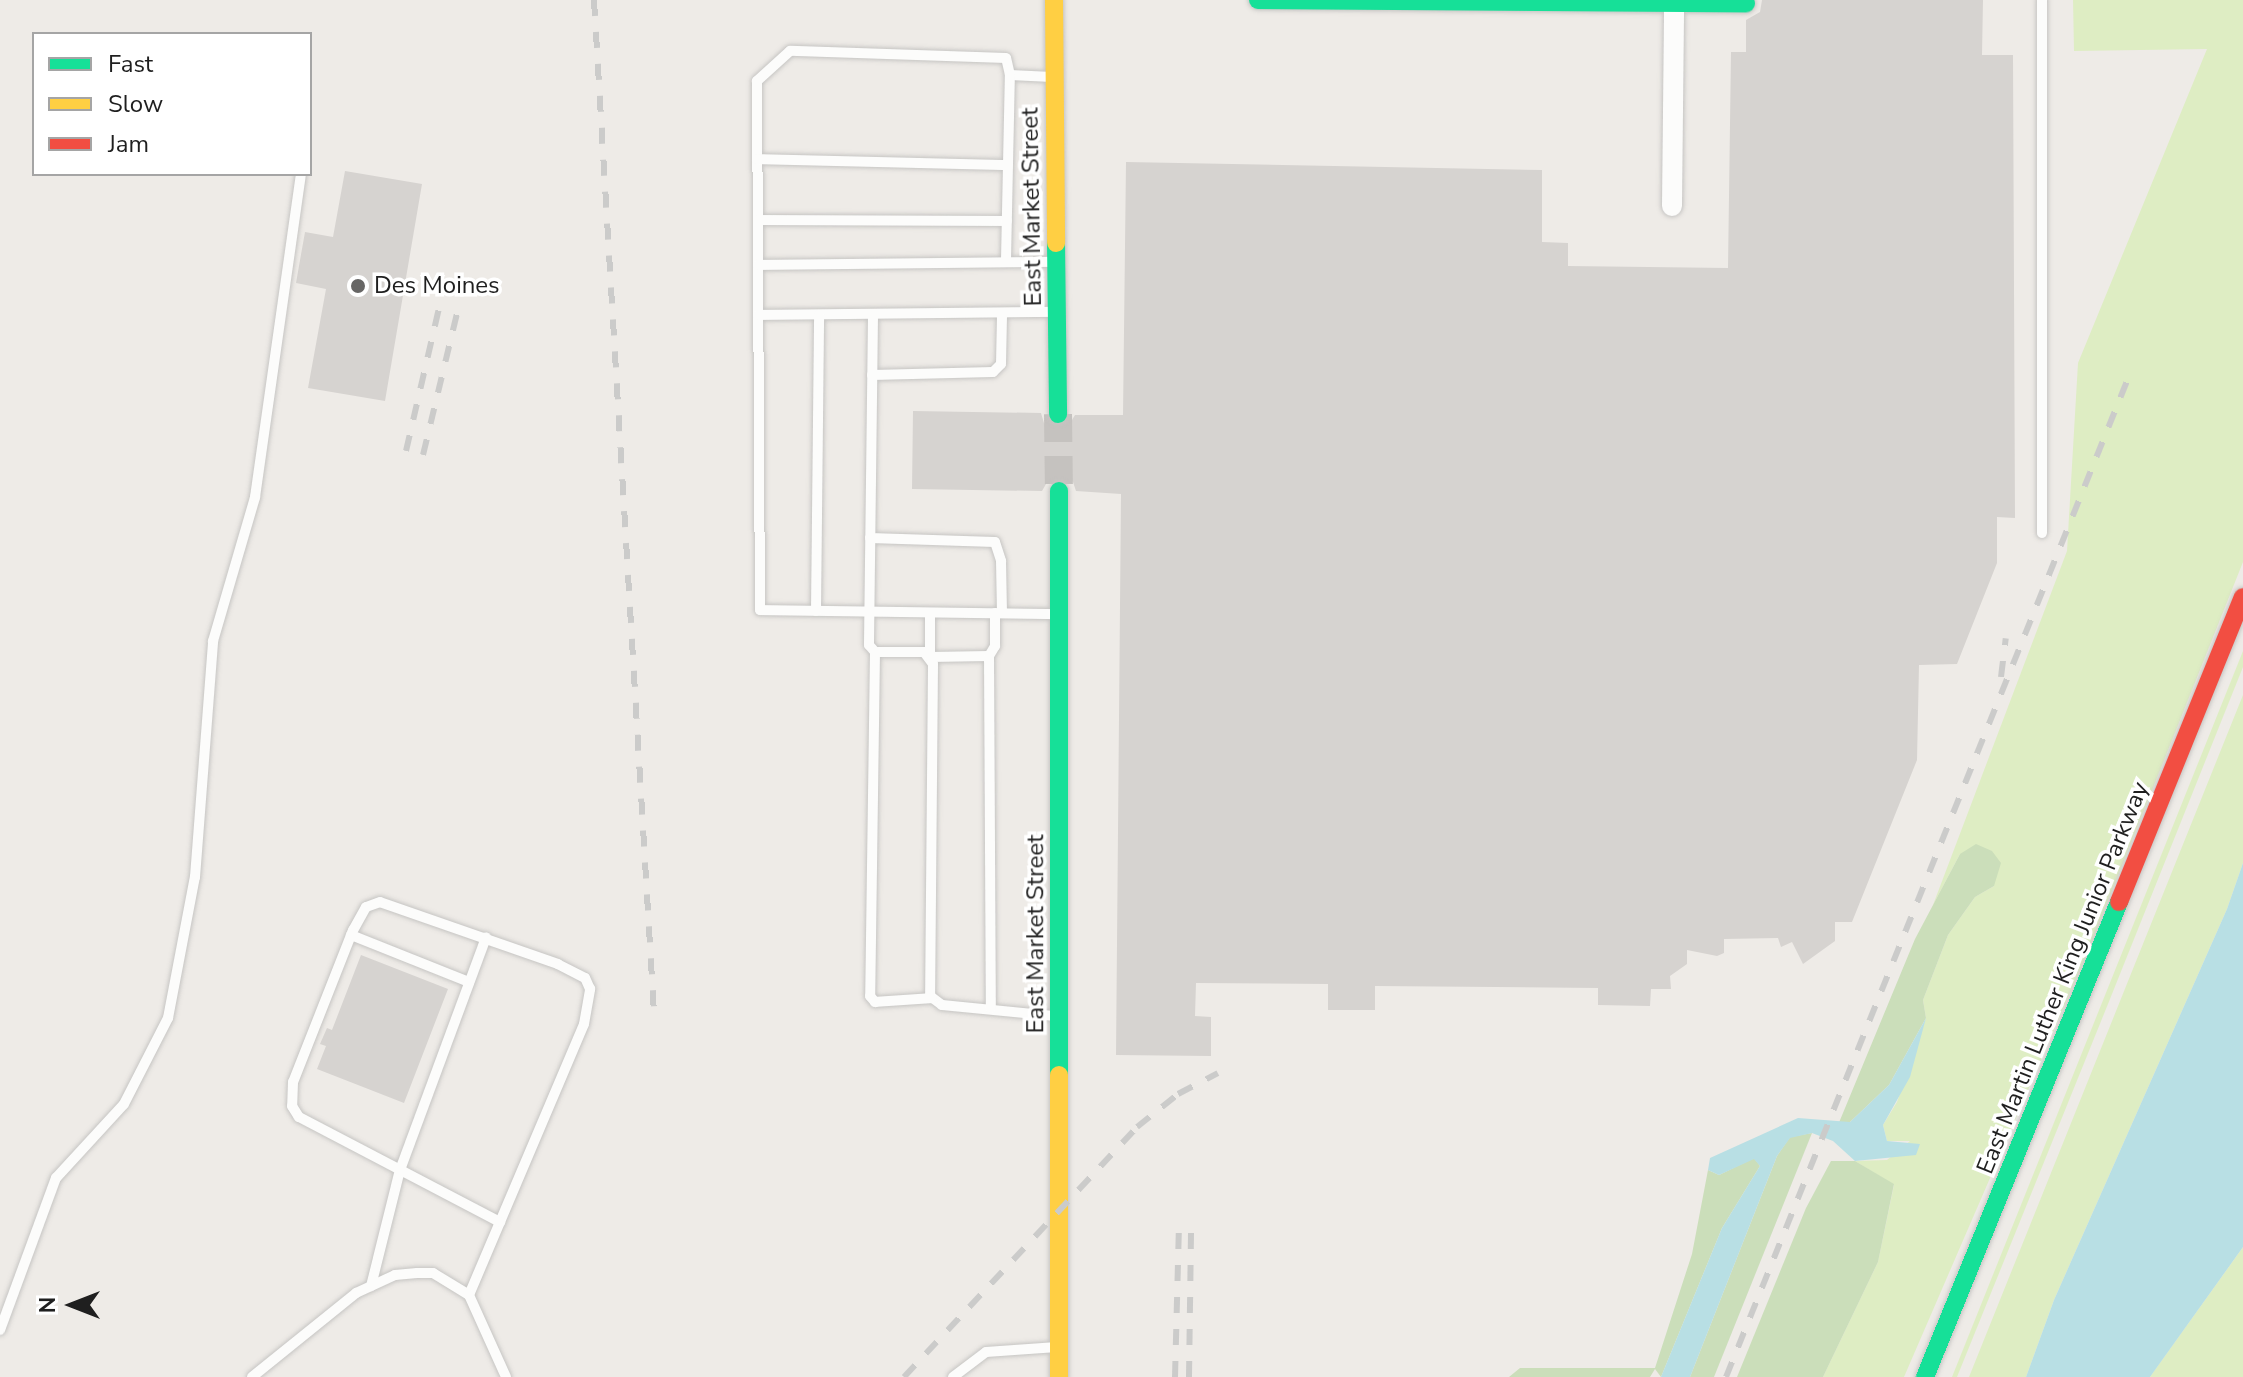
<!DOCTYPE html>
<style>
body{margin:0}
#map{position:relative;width:2243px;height:1377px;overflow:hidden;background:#eeebe7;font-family:"Nunito Sans",sans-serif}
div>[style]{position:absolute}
.grass>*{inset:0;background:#deedc3}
.forest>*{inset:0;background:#cbdeba}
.water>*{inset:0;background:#b8dfe4}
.building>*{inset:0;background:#d6d3d0}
.secondary-tunnel>*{height:28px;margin-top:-14px;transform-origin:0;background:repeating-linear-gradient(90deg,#c5c2bf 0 28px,transparent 0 42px)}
.roads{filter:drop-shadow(0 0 2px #c6c5c3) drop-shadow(0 0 2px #c6c5c3)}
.lane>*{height:10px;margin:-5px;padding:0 5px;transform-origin:5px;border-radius:5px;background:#fcfcfb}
.street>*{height:20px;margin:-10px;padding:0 10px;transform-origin:10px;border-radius:10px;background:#fcfcfb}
.fast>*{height:18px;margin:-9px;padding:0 9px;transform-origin:9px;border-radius:9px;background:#16e098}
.slow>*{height:18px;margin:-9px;padding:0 9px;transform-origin:9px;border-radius:9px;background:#ffcf43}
.jam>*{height:18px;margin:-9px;padding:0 9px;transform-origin:9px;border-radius:9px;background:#f24e42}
.rail>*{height:6px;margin-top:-3px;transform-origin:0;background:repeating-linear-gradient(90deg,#cbcbca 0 16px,transparent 0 32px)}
.dots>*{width:22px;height:22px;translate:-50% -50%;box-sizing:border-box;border:4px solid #fff;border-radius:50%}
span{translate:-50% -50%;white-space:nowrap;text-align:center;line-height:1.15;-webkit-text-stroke:7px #fff;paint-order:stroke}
.street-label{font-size:24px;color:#1f1f1f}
.poi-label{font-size:24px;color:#1f1f1f}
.left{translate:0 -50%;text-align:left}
.legend{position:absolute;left:32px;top:32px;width:280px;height:144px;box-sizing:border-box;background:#fff;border:2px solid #a5a5a5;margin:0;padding:10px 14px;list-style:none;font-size:24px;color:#1f1f1f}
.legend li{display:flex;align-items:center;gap:16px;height:40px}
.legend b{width:40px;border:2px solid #a5a5a5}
.north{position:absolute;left:32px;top:1265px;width:80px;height:80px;-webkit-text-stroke:6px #fff;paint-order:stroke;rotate:270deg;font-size:22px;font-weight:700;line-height:32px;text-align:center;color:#1f1f1f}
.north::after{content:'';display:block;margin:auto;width:28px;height:36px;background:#1f1f1f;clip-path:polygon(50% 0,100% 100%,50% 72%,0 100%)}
</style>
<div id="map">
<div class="grass">
<div style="clip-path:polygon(2073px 0,2243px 0,2243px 562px,2086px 956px,1904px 1377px,1823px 1377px,1878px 1262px,1894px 1185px,1855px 1161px,1887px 1160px,1910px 1141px,1887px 1141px,1883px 1125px,1897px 1102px,1926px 1018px,1923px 1000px,1948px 935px,1975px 897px,1994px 886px,1960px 854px,1933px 905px,2067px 551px,2078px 363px,2207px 49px,2074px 51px)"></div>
<div style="clip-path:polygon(2243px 651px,2243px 667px,2110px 999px,1957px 1377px,1952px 1377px)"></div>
<div style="clip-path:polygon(2243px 695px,2243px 863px,2227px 909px,2054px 1300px,2026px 1377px,1969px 1377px)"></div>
<div style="clip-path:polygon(2243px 1247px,2243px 1377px,2150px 1377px,2152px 1374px)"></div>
</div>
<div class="forest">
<div style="clip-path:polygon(1976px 844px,1992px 851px,2001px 863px,1994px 886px,1975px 897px,1948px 935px,1923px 1000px,1926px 1018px,1889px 1085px,1850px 1122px,1838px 1125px,1915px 939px,1960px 854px)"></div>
<div style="clip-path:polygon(1812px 1133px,1714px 1377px,1690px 1377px,1777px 1156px,1790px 1137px)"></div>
<div style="clip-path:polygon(1754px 1158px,1760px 1166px,1722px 1228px,1661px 1377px,1655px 1369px,1650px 1377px,1509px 1377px,1520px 1368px,1655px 1368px,1692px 1254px,1708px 1170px,1719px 1175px)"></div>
<div style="clip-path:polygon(1831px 1161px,1855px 1161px,1894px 1184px,1878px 1262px,1823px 1377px,1737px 1377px,1806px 1208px)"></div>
</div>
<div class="water">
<div style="clip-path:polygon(2243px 863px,2243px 1247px,2150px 1377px,2026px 1377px,2054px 1300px,2227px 909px)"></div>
<div style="clip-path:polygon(1926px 1018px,1910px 1077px,1883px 1125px,1887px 1141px,1920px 1144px,1916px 1155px,1855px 1161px,1833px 1141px,1812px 1133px,1790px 1138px,1777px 1156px,1690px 1377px,1661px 1377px,1722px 1228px,1760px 1166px,1754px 1159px,1719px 1175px,1708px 1170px,1710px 1158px,1798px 1118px,1850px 1122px,1889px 1085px)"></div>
</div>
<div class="building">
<div style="clip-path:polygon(1762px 0,1983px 0,1982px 55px,2013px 55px,2015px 518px,1997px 517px,1997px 563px,1957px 664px,1919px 665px,1917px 760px,1852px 922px,1835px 922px,1835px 941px,1803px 964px,1792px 942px,1781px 947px,1778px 938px,1724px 939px,1724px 953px,1717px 956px,1687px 950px,1687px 964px,1670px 976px,1671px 989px,1651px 989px,1650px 1006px,1598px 1005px,1598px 988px,1375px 986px,1375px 1010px,1328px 1010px,1328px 984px,1196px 983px,1195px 1016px,1211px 1017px,1211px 1056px,1116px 1055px,1121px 494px,1076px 491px,1073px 482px,1060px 474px,1050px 477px,1042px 491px,912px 489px,913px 411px,1041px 413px,1044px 423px,1057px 431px,1067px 428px,1075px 415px,1123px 415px,1126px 162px,1542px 170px,1542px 242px,1568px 243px,1568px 266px,1728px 268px,1731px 52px,1746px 52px,1746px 20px,1760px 12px)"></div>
<div style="clip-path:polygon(345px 171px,422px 184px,385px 401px,308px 388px,326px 289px,296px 283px,305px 232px,333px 237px)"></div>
<div style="clip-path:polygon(361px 955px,448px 989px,404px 1103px,317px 1069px,326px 1046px,320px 1044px,327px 1028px,332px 1030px)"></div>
</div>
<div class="secondary-tunnel">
<div style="left:1058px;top:414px;width:77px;rotate:89.3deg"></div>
</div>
<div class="roads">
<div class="lane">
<div style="left:1052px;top:77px;width:42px;rotate:-177.3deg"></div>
<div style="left:1010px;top:75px;width:17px;rotate:-103deg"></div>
<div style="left:1006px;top:58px;width:216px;rotate:-178.1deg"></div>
<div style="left:790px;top:51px;width:45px;rotate:137.7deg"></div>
<div style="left:757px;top:81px;width:529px;rotate:89.68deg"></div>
<div style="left:760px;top:610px;width:299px;rotate:0.8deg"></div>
<div style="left:757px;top:159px;width:251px;rotate:1.4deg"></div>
<div style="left:758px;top:220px;width:249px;rotate:0.2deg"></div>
<div style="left:1006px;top:260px;width:185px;rotate:-88.8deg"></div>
<div style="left:758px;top:265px;width:297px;rotate:-0.6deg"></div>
<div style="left:758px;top:315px;width:298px;rotate:-0.6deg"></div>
<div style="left:873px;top:316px;width:329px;rotate:90.7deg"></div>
<div style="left:869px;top:645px;width:9px;rotate:49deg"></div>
<div style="left:875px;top:652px;width:49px"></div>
<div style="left:924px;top:652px;width:15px;rotate:53deg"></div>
<div style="left:933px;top:664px;width:332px;rotate:90.5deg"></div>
<div style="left:930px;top:996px;width:15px;rotate:37deg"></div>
<div style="left:942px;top:1005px;width:114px;rotate:5.6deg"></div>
<div style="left:872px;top:375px;width:121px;rotate:-1.4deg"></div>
<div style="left:993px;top:372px;width:11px;rotate:-45deg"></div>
<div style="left:1001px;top:364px;width:49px;rotate:-88.8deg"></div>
<div style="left:2042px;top:533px;width:533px;rotate:-90deg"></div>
<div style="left:870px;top:538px;width:125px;rotate:1.8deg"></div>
<div style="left:995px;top:542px;width:20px;rotate:72deg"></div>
<div style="left:1001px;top:561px;width:52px;rotate:88.9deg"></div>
<div style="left:816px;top:611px;width:296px;rotate:-89.4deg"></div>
<div style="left:930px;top:613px;width:44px;rotate:90deg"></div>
<div style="left:930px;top:657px;width:59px;rotate:-1deg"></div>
<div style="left:989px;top:656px;width:12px;rotate:-59deg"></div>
<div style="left:995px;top:646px;width:33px;rotate:-90deg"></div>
<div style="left:875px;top:652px;width:344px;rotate:90.8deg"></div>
<div style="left:870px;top:996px;width:8px;rotate:50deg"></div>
<div style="left:875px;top:1002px;width:57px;rotate:-4deg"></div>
<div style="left:989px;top:656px;width:352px;rotate:89.7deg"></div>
<div style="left:351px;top:935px;width:127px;rotate:21.7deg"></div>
<div style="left:371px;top:1286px;width:120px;rotate:-76deg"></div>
<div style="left:400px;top:1170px;width:248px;rotate:-69.7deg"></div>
<div style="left:469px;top:1295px;width:294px;rotate:-67deg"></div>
<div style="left:584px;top:1024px;width:36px;rotate:-80deg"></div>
<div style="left:590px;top:989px;width:12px;rotate:-114deg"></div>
<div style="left:585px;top:978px;width:30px;rotate:-153deg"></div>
<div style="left:558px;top:964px;width:188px;rotate:-160.8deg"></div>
<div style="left:380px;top:902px;width:15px;rotate:160deg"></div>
<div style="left:366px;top:907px;width:26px;rotate:119deg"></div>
<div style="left:353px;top:930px;width:163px;rotate:111.5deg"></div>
<div style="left:293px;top:1082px;width:24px;rotate:92deg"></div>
<div style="left:292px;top:1106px;width:13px;rotate:58deg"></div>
<div style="left:299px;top:1117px;width:227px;rotate:27.6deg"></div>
<div style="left:0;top:1330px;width:162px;rotate:-69.8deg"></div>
<div style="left:56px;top:1178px;width:100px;rotate:-47.4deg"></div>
<div style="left:124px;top:1104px;width:97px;rotate:-62.9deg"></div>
<div style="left:168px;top:1018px;width:144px;rotate:-79.2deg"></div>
<div style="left:195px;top:877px;width:237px;rotate:-85.6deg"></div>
<div style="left:213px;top:641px;width:150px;rotate:-73.7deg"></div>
<div style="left:255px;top:497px;width:326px;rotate:-81.9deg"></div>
<div style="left:252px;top:1377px;width:134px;rotate:-38.9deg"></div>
<div style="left:356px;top:1293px;width:43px;rotate:-24.8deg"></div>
<div style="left:395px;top:1275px;width:22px;rotate:-5deg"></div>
<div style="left:417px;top:1273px;width:16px"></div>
<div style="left:433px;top:1273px;width:42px;rotate:31.4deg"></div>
<div style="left:469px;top:1295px;width:90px;rotate:65.7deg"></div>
<div style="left:953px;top:1377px;width:41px;rotate:-37.1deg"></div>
<div style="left:986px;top:1352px;width:71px;rotate:-4deg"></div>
</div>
<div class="street">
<div style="left:1672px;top:206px;width:203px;rotate:-89.4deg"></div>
</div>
<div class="fast">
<div style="left:1258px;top:0;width:488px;rotate:0.4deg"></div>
<div style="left:1056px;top:243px;width:171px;rotate:89.3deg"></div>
<div style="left:1059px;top:491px;width:584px;rotate:90deg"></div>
<div style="left:1925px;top:1377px;width:513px;rotate:-67.78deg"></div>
</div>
<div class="slow">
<div style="left:1054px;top:0;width:243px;rotate:89.5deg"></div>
<div style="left:1059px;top:1075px;width:302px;rotate:90deg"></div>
</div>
<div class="jam">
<div style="left:2119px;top:902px;width:329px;rotate:-67.9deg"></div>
</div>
</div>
<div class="rail">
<div style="left:594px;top:0;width:1016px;rotate:86.61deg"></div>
<div style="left:406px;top:451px;width:147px;rotate:-77deg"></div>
<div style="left:423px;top:455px;width:146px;rotate:-76.5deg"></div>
<div style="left:2001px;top:677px;width:39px;rotate:-83deg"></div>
<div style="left:904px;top:1377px;width:342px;rotate:-47deg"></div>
<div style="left:1137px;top:1127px;width:53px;rotate:-38.8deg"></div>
<div style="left:1178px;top:1094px;width:45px;rotate:-27.7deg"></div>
<div style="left:1175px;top:1377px;width:149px;rotate:-88.5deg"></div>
<div style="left:1189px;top:1377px;width:148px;rotate:-89.2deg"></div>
<div style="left:1726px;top:1377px;width:1079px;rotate:-68.07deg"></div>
</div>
<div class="dots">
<div style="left:358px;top:286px;background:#676665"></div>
</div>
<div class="street-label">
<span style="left:1032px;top:207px;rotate:-91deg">East Market Street</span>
<span style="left:1036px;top:934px;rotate:-90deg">East Market Street</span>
<span style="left:2063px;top:978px;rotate:-68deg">East Martin Luther King Junior Parkway</span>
</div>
<div class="poi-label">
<span class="left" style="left:374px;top:286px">Des Moines</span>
</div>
<ul class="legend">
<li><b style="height:10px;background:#16e098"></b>Fast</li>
<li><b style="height:10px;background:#ffcf43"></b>Slow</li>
<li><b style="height:10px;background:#f24e42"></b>Jam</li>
</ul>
<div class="north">N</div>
</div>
